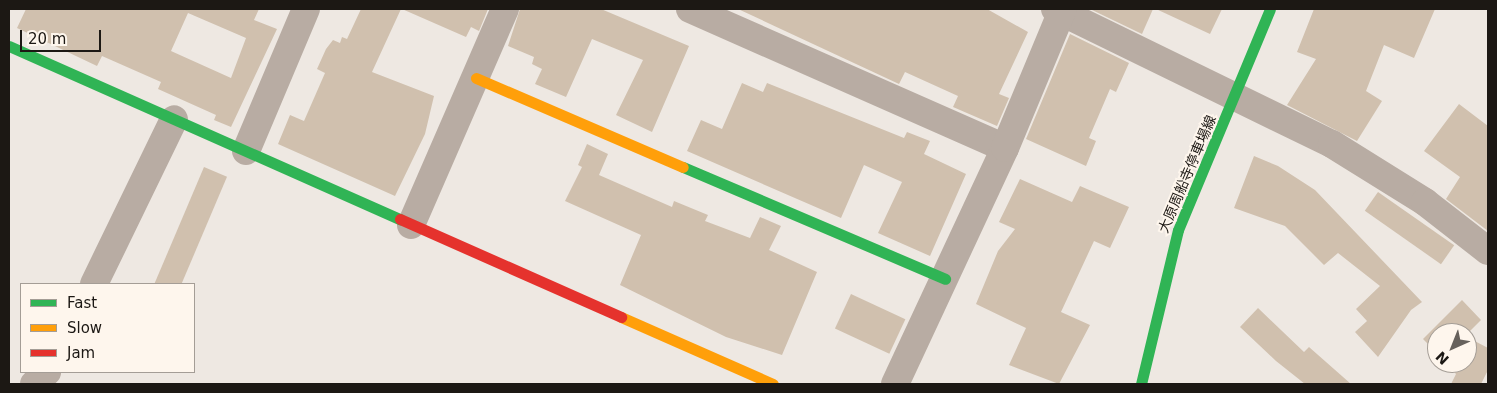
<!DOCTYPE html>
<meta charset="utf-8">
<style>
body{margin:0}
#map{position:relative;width:1497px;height:393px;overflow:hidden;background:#eee8e2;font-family:"DejaVu Sans","Noto Sans JP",sans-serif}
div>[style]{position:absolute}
.building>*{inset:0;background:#d0c0ae;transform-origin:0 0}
.street>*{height:28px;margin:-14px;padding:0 14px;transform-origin:14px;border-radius:14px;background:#b8aca3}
.fast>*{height:11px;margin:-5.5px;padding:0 5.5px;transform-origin:5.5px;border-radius:5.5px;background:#30b455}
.slow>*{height:11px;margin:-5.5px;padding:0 5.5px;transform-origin:5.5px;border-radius:5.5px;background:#ff9f0a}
.jam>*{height:11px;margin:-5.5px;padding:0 5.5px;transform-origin:5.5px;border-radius:5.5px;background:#e5322d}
span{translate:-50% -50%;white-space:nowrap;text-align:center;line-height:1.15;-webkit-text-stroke:4px #fef6ed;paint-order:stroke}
.street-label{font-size:14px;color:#1c1814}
.frame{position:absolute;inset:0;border:10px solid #1c1814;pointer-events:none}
.legend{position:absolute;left:20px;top:283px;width:175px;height:90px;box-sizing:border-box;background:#fef6ed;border:1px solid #a49d96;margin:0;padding:6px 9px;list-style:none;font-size:15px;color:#1c1814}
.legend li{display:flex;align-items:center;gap:10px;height:25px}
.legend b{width:25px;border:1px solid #a49d96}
.north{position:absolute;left:1427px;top:323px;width:50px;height:50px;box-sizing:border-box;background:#fef6ed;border:1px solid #a49d96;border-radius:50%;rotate:224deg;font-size:14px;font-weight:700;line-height:20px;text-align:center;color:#1c1814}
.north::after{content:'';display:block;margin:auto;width:18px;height:22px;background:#66615c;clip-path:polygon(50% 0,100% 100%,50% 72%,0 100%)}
.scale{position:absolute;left:20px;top:30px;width:81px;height:22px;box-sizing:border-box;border:2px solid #1c1814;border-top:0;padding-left:6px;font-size:15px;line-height:18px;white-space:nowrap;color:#1c1814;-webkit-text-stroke:4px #fef6ed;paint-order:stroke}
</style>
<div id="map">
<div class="building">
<div style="clip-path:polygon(evenodd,26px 9px,259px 9px,254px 20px,277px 29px,231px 127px,214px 120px,216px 115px,158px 89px,161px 82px,102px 56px,97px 66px,17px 28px,26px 9px,188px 13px,246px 38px,231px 78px,171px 51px,188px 13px)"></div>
<div style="clip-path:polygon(361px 9px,401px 9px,372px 72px,434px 96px,425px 134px,395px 196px,278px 144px,290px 115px,304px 121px,325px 73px,317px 69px,326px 49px,333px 40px,340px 43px,342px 37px,347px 39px)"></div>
<div style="clip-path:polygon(402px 9px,488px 9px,479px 31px,471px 27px,466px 37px)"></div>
<div style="clip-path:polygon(520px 9px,601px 9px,689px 46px,652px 132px,616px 115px,643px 60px,592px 39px,566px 97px,535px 84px,542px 69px,532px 64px,534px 57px,508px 46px)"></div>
<div style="clip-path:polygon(738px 9px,987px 9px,1028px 32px,999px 94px,1009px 98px,997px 126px,953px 107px,958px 96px,905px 72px,899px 84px)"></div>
<div style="clip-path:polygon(1090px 9px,1153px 9px,1142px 34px)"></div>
<div style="clip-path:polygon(1156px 9px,1222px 9px,1210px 34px)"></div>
<div style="clip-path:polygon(1314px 9px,1435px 9px,1414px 58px,1384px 45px,1366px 91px,1382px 101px,1357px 141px,1287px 105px,1316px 59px,1297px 52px)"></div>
<div style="clip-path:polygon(1070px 34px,1129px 63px,1116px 92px,1110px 89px,1089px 138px,1096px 141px,1086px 166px,1026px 139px)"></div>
<div style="clip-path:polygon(742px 83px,763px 92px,767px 83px,904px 138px,907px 132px,930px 141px,924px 154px,966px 174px,930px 256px,878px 233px,902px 182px,864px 165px,841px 218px,687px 151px,701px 120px,722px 129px)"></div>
<div style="clip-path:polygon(1459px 104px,1488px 126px,1488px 231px,1446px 199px,1460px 177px,1424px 151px)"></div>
<div style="clip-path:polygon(587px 144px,608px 154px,599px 175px,672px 207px,674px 201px,708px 215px,705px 221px,750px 238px,760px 217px,781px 226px,769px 250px,817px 272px,782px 355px,726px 337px,620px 285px,641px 235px,565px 201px,582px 167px,578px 165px)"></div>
<div style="clip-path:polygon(1254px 156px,1278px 166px,1315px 190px,1422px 302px,1411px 310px,1378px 357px,1355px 332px,1367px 321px,1356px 309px,1380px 286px,1338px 253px,1324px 265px,1285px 226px,1234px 208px)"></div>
<div style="left:204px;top:167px;width:25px;height:128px;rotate:23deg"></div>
<div style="clip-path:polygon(1020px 179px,1072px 202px,1080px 186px,1129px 207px,1110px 248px,1094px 241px,1061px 312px,1090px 325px,1059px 384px,1009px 365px,1026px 328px,976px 304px,998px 251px,1015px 229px,999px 222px)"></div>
<div style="left:1378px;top:192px;width:93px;height:23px;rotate:35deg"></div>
<div style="left:851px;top:294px;width:60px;height:38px;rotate:25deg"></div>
<div style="clip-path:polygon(1462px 300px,1481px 320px,1467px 334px,1437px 333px,1437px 353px,1423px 339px)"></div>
<div style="clip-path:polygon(1258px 308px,1304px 352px,1309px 347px,1351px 384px,1305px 384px,1276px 361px,1240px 327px)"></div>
<div style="clip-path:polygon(1467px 337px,1488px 348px,1488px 370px,1481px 384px,1451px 384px,1456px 374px,1446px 363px,1467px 363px)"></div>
</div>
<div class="street">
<div style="left:690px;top:9px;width:344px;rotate:23.8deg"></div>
<div style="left:1055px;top:9px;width:308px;rotate:26deg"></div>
<div style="left:1332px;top:144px;width:110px;rotate:31.9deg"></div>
<div style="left:1425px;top:202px;width:80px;rotate:37.9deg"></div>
<div style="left:246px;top:151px;width:154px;rotate:-67.1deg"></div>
<div style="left:411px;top:225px;width:236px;rotate:-66.5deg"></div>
<div style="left:94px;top:284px;width:183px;rotate:-64.1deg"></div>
<div style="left:34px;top:384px;width:18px;rotate:-43deg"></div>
<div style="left:895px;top:384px;width:260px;rotate:-65deg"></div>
<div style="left:1005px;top:148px;width:151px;rotate:-67.4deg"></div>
</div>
<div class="fast">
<div style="left:9px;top:46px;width:428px;rotate:23.9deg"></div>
<div style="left:683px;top:167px;width:285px;rotate:23.1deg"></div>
<div style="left:1141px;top:384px;width:158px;rotate:-76.5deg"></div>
<div style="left:1178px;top:230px;width:239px;rotate:-67.4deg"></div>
</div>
<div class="slow">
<div style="left:476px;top:78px;width:225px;rotate:23.3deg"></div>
<div style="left:621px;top:317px;width:166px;rotate:23.8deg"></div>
</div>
<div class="jam">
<div style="left:400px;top:219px;width:242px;rotate:23.9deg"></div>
</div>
<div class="street-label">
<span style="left:1187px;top:174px;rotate:-67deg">大原周船寺停車場線</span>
</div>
<div class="frame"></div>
<ul class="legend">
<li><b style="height:6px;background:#30b455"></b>Fast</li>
<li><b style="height:6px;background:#ff9f0a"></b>Slow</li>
<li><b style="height:6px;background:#e5322d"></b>Jam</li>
</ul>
<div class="north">N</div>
<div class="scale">20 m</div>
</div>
